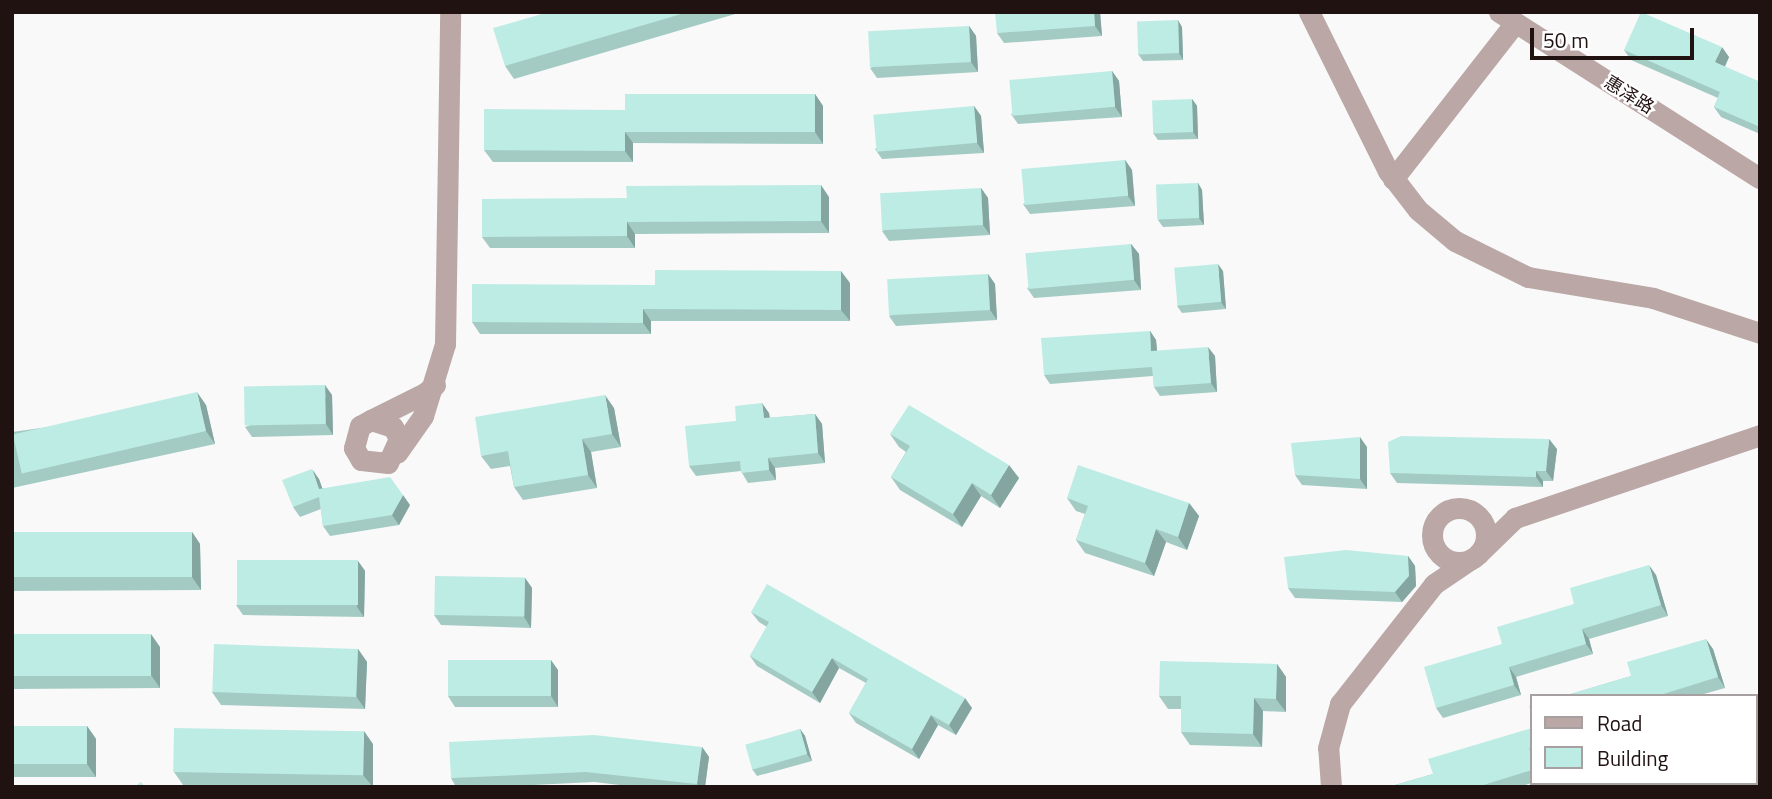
<!DOCTYPE html>
<meta charset="utf-8">
<style>
body{margin:0}
#map{position:relative;width:1772px;height:799px;overflow:hidden;background:#f9f9f9;font-family:"Titillium Web","Noto Sans SC",sans-serif}
div>[style]{position:absolute}
.minor>*{height:21px;margin:-10.5px;padding:0 10.5px;transform-origin:10.5px;border-radius:10.5px;background:#baa7a6}
.minor>.ring{margin:-10.5px;padding:0;box-sizing:content-box;background:none;border:21px solid #baa7a6;border-radius:50%}
.wall>*{inset:0;background:#a3cbc4}
.shaded-wall>*{inset:0;background:#84a5a0}
.building>*{inset:0;background:#bdece4;transform-origin:0 0}
span{translate:-50% -50%;white-space:nowrap;text-align:center;line-height:1.15;-webkit-text-stroke:5px #fff;paint-order:stroke}
.street-label{font-size:18px;color:#211212}
.frame{position:absolute;inset:0;border:14px solid #211212;pointer-events:none}
.legend{position:absolute;left:1530px;top:694px;width:228px;height:91px;box-sizing:border-box;background:#fff;border:2px solid #a6a0a0;margin:0;padding:9px 12px;list-style:none;font-size:21px;color:#211212}
.legend li{display:flex;align-items:center;gap:14px;height:35px}
.legend b{width:35px;border:2px solid #a6a0a0}
.scale{position:absolute;left:1530px;top:28px;width:164px;height:32px;box-sizing:border-box;border:4px solid #211212;border-top:0;padding-left:9px;font-size:21px;line-height:24px;white-space:nowrap;color:#211212;-webkit-text-stroke:5px #fff;paint-order:stroke}
</style>
<div id="map">
<div class="minor">
<div style="left:1309px;top:12px;width:178px;rotate:63.6deg"></div>
<div style="left:1388px;top:171px;width:49px;rotate:52.4deg"></div>
<div style="left:1418px;top:210px;width:48px;rotate:40deg"></div>
<div style="left:1455px;top:241px;width:81px;rotate:26.3deg"></div>
<div style="left:1528px;top:277px;width:127px;rotate:9.5deg"></div>
<div style="left:1653px;top:298px;width:113px;rotate:18.1deg"></div>
<div style="left:1499px;top:12px;width:309px;rotate:32.5deg"></div>
<div style="left:1393px;top:179px;width:198px;rotate:-52deg"></div>
<div style="left:371px;top:420px;width:23px;rotate:18deg"></div>
<div style="left:393px;top:427px;width:13px;rotate:63deg"></div>
<div style="left:399px;top:439px;width:26px;rotate:115deg"></div>
<div style="left:388px;top:463px;width:27px;rotate:-174deg"></div>
<div style="left:361px;top:460px;width:14px;rotate:-120deg"></div>
<div style="left:354px;top:448px;width:23px;rotate:-75deg"></div>
<div style="left:360px;top:426px;width:13px;rotate:-29deg"></div>
<div style="left:371px;top:420px;width:60px;rotate:-26.6deg"></div>
<div style="left:425px;top:393px;width:13px;rotate:-39deg"></div>
<div style="left:397px;top:453px;width:45px;rotate:-54.9deg"></div>
<div style="left:423px;top:416px;width:75px;rotate:-73deg"></div>
<div style="left:445px;top:344px;width:332px;rotate:-89.1deg"></div>
<div class="ring" style="left:1432px;top:508px;width:33px;height:33px"></div>
<div style="left:1478px;top:554px;width:52px;rotate:-44.2deg"></div>
<div style="left:1515px;top:518px;width:259px;rotate:-18.7deg"></div>
<div style="left:1331px;top:787px;width:39px;rotate:-94deg"></div>
<div style="left:1328px;top:748px;width:46px;rotate:-74.7deg"></div>
<div style="left:1340px;top:704px;width:152px;rotate:-51.9deg"></div>
<div style="left:1434px;top:584px;width:45px;rotate:-34deg"></div>
</div>
<div class="wall">
<div style="clip-path:polygon(549px 12px,742px 12px,514px 79px,505px 66px)"></div>
<div style="clip-path:polygon(1100px 12px,1102px 36px,1004px 43px,997px 33px)"></div>
<div style="clip-path:polygon(969px 26px,976px 36px,978px 72px,877px 78px,870px 68px)"></div>
<div style="clip-path:polygon(1182px 27px,1183px 60px,1143px 61px,1138px 54px)"></div>
<div style="clip-path:polygon(1624px 50px,1729px 57px,1725px 67px,1760px 82px,1760px 134px,1721px 117px,1714px 107px,1718px 98px,1631px 60px)"></div>
<div style="clip-path:polygon(1112px 71px,1119px 81px,1122px 117px,1018px 124px,1011px 114px)"></div>
<div style="clip-path:polygon(815px 94px,823px 106px,823px 144px,633px 143px,633px 162px,493px 162px,484px 150px,625px 110px)"></div>
<div style="clip-path:polygon(1192px 99px,1197px 106px,1198px 139px,1158px 140px,1153px 133px)"></div>
<div style="clip-path:polygon(974px 106px,981px 116px,984px 153px,882px 159px,875px 149px)"></div>
<div style="clip-path:polygon(1125px 160px,1132px 170px,1135px 206px,1030px 214px,1023px 204px)"></div>
<div style="clip-path:polygon(1198px 183px,1202px 190px,1204px 225px,1163px 227px,1158px 220px)"></div>
<div style="clip-path:polygon(981px 188px,988px 198px,990px 235px,889px 241px,882px 231px)"></div>
<div style="clip-path:polygon(829px 197px,829px 233px,635px 234px,635px 248px,490px 248px,482px 237px)"></div>
<div style="clip-path:polygon(1131px 244px,1139px 254px,1141px 290px,1034px 298px,1027px 288px)"></div>
<div style="clip-path:polygon(1223px 271px,1226px 309px,1182px 313px,1177px 306px)"></div>
<div style="clip-path:polygon(988px 274px,995px 284px,997px 320px,896px 326px,889px 316px)"></div>
<div style="clip-path:polygon(850px 283px,850px 321px,651px 321px,651px 334px,480px 334px,472px 322px)"></div>
<div style="clip-path:polygon(1150px 331px,1156px 340px,1157px 351px,1215px 356px,1217px 392px,1160px 396px,1154px 387px,1153px 376px,1050px 384px,1044px 375px)"></div>
<div style="clip-path:polygon(332px 395px,333px 435px,252px 437px,245px 427px)"></div>
<div style="clip-path:polygon(206px 405px,215px 444px,12px 488px,12px 432px)"></div>
<div style="clip-path:polygon(614px 408px,621px 447px,591px 452px,597px 488px,523px 500px,514px 487px,510px 466px,491px 469px,481px 456px)"></div>
<div style="clip-path:polygon(769px 413px,770px 418px,815px 414px,822px 424px,825px 463px,775px 468px,776px 480px,748px 483px,741px 471px,696px 476px,689px 466px,736px 421px)"></div>
<div style="clip-path:polygon(890px 434px,1019px 478px,1000px 508px,981px 496px,962px 527px,900px 490px,891px 477px,906px 452px,899px 447px)"></div>
<div style="clip-path:polygon(1367px 447px,1367px 489px,1302px 485px,1295px 475px)"></div>
<div style="clip-path:polygon(1557px 449px,1553px 481px,1543px 481px,1543px 487px,1397px 483px,1390px 473px)"></div>
<div style="clip-path:polygon(319px 479px,322px 488px,410px 505px,399px 525px,330px 536px,323px 526px,321px 509px,300px 517px,293px 507px)"></div>
<div style="clip-path:polygon(1067px 498px,1189px 503px,1199px 516px,1187px 550px,1166px 542px,1154px 576px,1085px 553px,1076px 540px,1085px 514px,1076px 511px)"></div>
<div style="clip-path:polygon(192px 532px,200px 544px,201px 590px,12px 591px,12px 533px)"></div>
<div style="clip-path:polygon(1408px 556px,1415px 566px,1416px 586px,1402px 602px,1295px 598px,1288px 588px)"></div>
<div style="clip-path:polygon(358px 561px,365px 571px,364px 617px,243px 615px,236px 605px)"></div>
<div style="clip-path:polygon(1656px 575px,1668px 616px,1589px 639px,1593px 654px,1516px 677px,1521px 695px,1443px 718px,1436px 708px,1502px 644px,1574px 604px)"></div>
<div style="clip-path:polygon(525px 578px,532px 588px,531px 628px,441px 625px,434px 615px)"></div>
<div style="clip-path:polygon(751px 612px,972px 708px,956px 735px,938px 725px,919px 759px,856px 723px,849px 713px,866px 683px,839px 668px,820px 703px,757px 666px,750px 656px,767px 627px,759px 622px)"></div>
<div style="clip-path:polygon(12px 634px,160px 647px,160px 688px,12px 689px)"></div>
<div style="clip-path:polygon(358px 649px,367px 662px,365px 709px,221px 705px,212px 692px)"></div>
<div style="clip-path:polygon(1713px 649px,1725px 688px,1697px 696px,1564px 696px,1631px 676px)"></div>
<div style="clip-path:polygon(1277px 664px,1286px 677px,1286px 712px,1263px 711px,1262px 747px,1190px 745px,1181px 732px,1181px 709px,1168px 709px,1159px 696px)"></div>
<div style="clip-path:polygon(558px 670px,558px 707px,455px 707px,448px 696px)"></div>
<div style="clip-path:polygon(12px 726px,87px 726px,96px 739px,96px 777px,12px 777px)"></div>
<div style="clip-path:polygon(1760px 726px,1760px 777px,1758px 777px,1760px 785px,1755px 787px,1645px 787px,1644px 783px,1756px 783px,1756px 727px)"></div>
<div style="clip-path:polygon(1532px 728px,1532px 783px,1518px 787px,1388px 787px,1433px 774px)"></div>
<div style="clip-path:polygon(800px 729px,805px 736px,812px 761px,757px 776px,752px 769px)"></div>
<div style="clip-path:polygon(373px 744px,373px 787px,183px 785px,174px 772px)"></div>
<div style="clip-path:polygon(702px 747px,709px 757px,705px 787px,637px 787px,594px 782px,492px 787px,456px 787px,451px 778px)"></div>
</div>
<div class="shaded-wall">
<div style="clip-path:polygon(1094px 12px,1100px 12px,1102px 36px,1095px 26px)"></div>
<div style="clip-path:polygon(1178px 20px,1182px 27px,1183px 60px,1179px 53px)"></div>
<div style="clip-path:polygon(969px 26px,976px 36px,978px 72px,971px 62px)"></div>
<div style="clip-path:polygon(1722px 47px,1729px 57px,1722px 72px,1715px 62px)"></div>
<div style="clip-path:polygon(1112px 71px,1119px 81px,1122px 117px,1115px 107px)"></div>
<div style="clip-path:polygon(815px 94px,823px 106px,823px 144px,815px 132px)"></div>
<div style="clip-path:polygon(1192px 99px,1197px 106px,1198px 139px,1193px 132px)"></div>
<div style="clip-path:polygon(974px 106px,981px 116px,984px 153px,977px 143px)"></div>
<div style="clip-path:polygon(625px 132px,633px 143px,633px 162px,625px 151px)"></div>
<div style="clip-path:polygon(1125px 160px,1132px 170px,1135px 206px,1128px 196px)"></div>
<div style="clip-path:polygon(1198px 183px,1202px 190px,1204px 225px,1199px 218px)"></div>
<div style="clip-path:polygon(821px 185px,829px 197px,829px 233px,821px 221px)"></div>
<div style="clip-path:polygon(981px 188px,988px 198px,990px 235px,983px 225px)"></div>
<div style="clip-path:polygon(627px 222px,635px 234px,635px 248px,627px 236px)"></div>
<div style="clip-path:polygon(1131px 244px,1139px 254px,1141px 290px,1134px 280px)"></div>
<div style="clip-path:polygon(1218px 264px,1223px 271px,1226px 309px,1221px 302px)"></div>
<div style="clip-path:polygon(841px 271px,850px 283px,850px 321px,841px 310px)"></div>
<div style="clip-path:polygon(988px 274px,995px 284px,997px 320px,990px 310px)"></div>
<div style="clip-path:polygon(643px 309px,651px 321px,651px 334px,643px 323px)"></div>
<div style="clip-path:polygon(1150px 331px,1156px 340px,1158px 360px,1151px 351px)"></div>
<div style="clip-path:polygon(1208px 347px,1215px 356px,1217px 392px,1211px 383px)"></div>
<div style="clip-path:polygon(325px 385px,332px 395px,333px 435px,326px 424px)"></div>
<div style="clip-path:polygon(197px 392px,206px 405px,215px 444px,206px 431px)"></div>
<div style="clip-path:polygon(605px 395px,614px 408px,621px 447px,612px 434px)"></div>
<div style="clip-path:polygon(762px 403px,769px 413px,771px 428px,764px 418px)"></div>
<div style="clip-path:polygon(815px 414px,822px 424px,825px 463px,818px 453px)"></div>
<div style="clip-path:polygon(1360px 437px,1367px 447px,1367px 489px,1360px 479px)"></div>
<div style="clip-path:polygon(582px 439px,591px 452px,597px 488px,588px 475px)"></div>
<div style="clip-path:polygon(1549px 439px,1557px 449px,1553px 481px,1546px 471px)"></div>
<div style="clip-path:polygon(768px 458px,775px 468px,776px 480px,769px 470px)"></div>
<div style="clip-path:polygon(1009px 465px,1019px 478px,1000px 508px,991px 495px)"></div>
<div style="clip-path:polygon(312px 469px,319px 479px,326px 499px,319px 489px)"></div>
<div style="clip-path:polygon(1536px 471px,1543px 481px,1543px 487px,1536px 477px)"></div>
<div style="clip-path:polygon(972px 483px,981px 496px,962px 527px,953px 514px)"></div>
<div style="clip-path:polygon(403px 495px,410px 505px,399px 525px,392px 515px)"></div>
<div style="clip-path:polygon(1189px 503px,1199px 516px,1187px 550px,1178px 537px)"></div>
<div style="clip-path:polygon(1156px 529px,1166px 542px,1154px 576px,1145px 563px)"></div>
<div style="clip-path:polygon(192px 532px,200px 544px,201px 590px,192px 577px)"></div>
<div style="clip-path:polygon(1408px 556px,1415px 566px,1416px 586px,1402px 602px,1395px 592px)"></div>
<div style="clip-path:polygon(358px 561px,365px 571px,364px 617px,357px 607px)"></div>
<div style="clip-path:polygon(1649px 565px,1656px 575px,1668px 616px,1661px 605px)"></div>
<div style="clip-path:polygon(525px 578px,532px 588px,531px 628px,524px 617px)"></div>
<div style="clip-path:polygon(1582px 629px,1589px 639px,1593px 654px,1586px 644px)"></div>
<div style="clip-path:polygon(151px 634px,160px 647px,160px 688px,151px 675px)"></div>
<div style="clip-path:polygon(1706px 639px,1713px 649px,1725px 688px,1718px 677px)"></div>
<div style="clip-path:polygon(358px 649px,367px 662px,365px 709px,356px 696px)"></div>
<div style="clip-path:polygon(832px 658px,839px 668px,820px 703px,812px 692px)"></div>
<div style="clip-path:polygon(551px 660px,558px 670px,558px 707px,551px 696px)"></div>
<div style="clip-path:polygon(1277px 664px,1286px 677px,1286px 712px,1276px 699px)"></div>
<div style="clip-path:polygon(1509px 667px,1516px 677px,1521px 695px,1514px 685px)"></div>
<div style="clip-path:polygon(965px 698px,972px 708px,956px 735px,949px 725px)"></div>
<div style="clip-path:polygon(1254px 698px,1263px 711px,1262px 747px,1253px 734px)"></div>
<div style="clip-path:polygon(931px 715px,938px 725px,919px 759px,912px 749px)"></div>
<div style="clip-path:polygon(87px 726px,96px 739px,96px 777px,87px 764px)"></div>
<div style="clip-path:polygon(800px 729px,805px 736px,812px 761px,807px 754px)"></div>
<div style="clip-path:polygon(364px 731px,373px 744px,373px 787px,363px 775px)"></div>
<div style="clip-path:polygon(702px 747px,709px 757px,705px 787px,699px 787px,697px 784px)"></div>
</div>
<div class="building">
<div style="clip-path:polygon(549px 12px,688px 12px,505px 66px,493px 28px)"></div>
<div style="clip-path:polygon(995px 12px,1094px 12px,1095px 26px,997px 33px)"></div>
<div style="clip-path:polygon(1641px 12px,1722px 47px,1715px 62px,1760px 82px,1760px 127px,1714px 107px,1720px 92px,1624px 50px)"></div>
<div style="left:1178px;top:20px;width:33px;height:41px;rotate:88deg"></div>
<div style="left:969px;top:26px;width:36px;height:101px;rotate:87deg"></div>
<div style="left:1112px;top:71px;width:36px;height:103px;rotate:85deg"></div>
<div style="clip-path:polygon(625px 94px,815px 94px,815px 132px,625px 132px,625px 151px,484px 150px,484px 109px,625px 110px)"></div>
<div style="left:1192px;top:99px;width:33px;height:40px;rotate:88deg"></div>
<div style="left:974px;top:106px;width:37px;height:101px;rotate:85deg"></div>
<div style="left:1125px;top:160px;width:36px;height:104px;rotate:85deg"></div>
<div style="left:1198px;top:183px;width:35px;height:42px;rotate:88deg"></div>
<div style="clip-path:polygon(821px 185px,821px 221px,627px 222px,627px 236px,482px 237px,482px 199px,627px 198px,626px 186px)"></div>
<div style="left:981px;top:188px;width:37px;height:101px;rotate:87deg"></div>
<div style="left:1131px;top:244px;width:36px;height:106px;rotate:85deg"></div>
<div style="left:1218px;top:264px;width:38px;height:44px;rotate:85deg"></div>
<div style="clip-path:polygon(655px 270px,841px 271px,841px 310px,643px 309px,643px 323px,472px 322px,472px 284px,655px 285px)"></div>
<div style="left:988px;top:274px;width:36px;height:101px;rotate:87deg"></div>
<div style="clip-path:polygon(1150px 331px,1151px 351px,1208px 347px,1211px 383px,1154px 387px,1152px 367px,1044px 375px,1041px 338px)"></div>
<div style="left:325px;top:385px;width:39px;height:81px;rotate:89deg"></div>
<div style="left:197px;top:392px;width:40px;height:189px;rotate:77deg"></div>
<div style="clip-path:polygon(605px 395px,612px 434px,582px 439px,588px 475px,514px 487px,508px 451px,481px 456px,475px 417px)"></div>
<div style="clip-path:polygon(762px 403px,764px 418px,815px 414px,818px 453px,768px 458px,769px 470px,741px 473px,740px 461px,689px 466px,685px 426px,736px 421px,735px 406px)"></div>
<div style="clip-path:polygon(909px 405px,1009px 465px,991px 495px,972px 483px,953px 514px,891px 477px,910px 446px,890px 434px)"></div>
<div style="clip-path:polygon(1401px 436px,1549px 439px,1546px 471px,1536px 471px,1536px 477px,1390px 473px,1388px 442px)"></div>
<div style="clip-path:polygon(1360px 437px,1360px 479px,1295px 475px,1291px 443px)"></div>
<div style="clip-path:polygon(1078px 465px,1189px 503px,1178px 537px,1156px 529px,1145px 563px,1076px 540px,1088px 506px,1067px 498px)"></div>
<div style="clip-path:polygon(312px 469px,319px 489px,390px 477px,403px 495px,392px 515px,323px 526px,319px 497px,293px 507px,282px 480px)"></div>
<div style="left:192px;top:532px;width:45px;height:180px;rotate:90deg"></div>
<div style="clip-path:polygon(1346px 550px,1408px 556px,1409px 576px,1395px 592px,1288px 588px,1284px 557px)"></div>
<div style="left:237px;top:560px;width:121px;height:45px"></div>
<div style="clip-path:polygon(1649px 565px,1661px 605px,1582px 629px,1586px 644px,1509px 667px,1514px 685px,1436px 708px,1424px 667px,1502px 644px,1497px 627px,1574px 604px,1570px 588px)"></div>
<div style="left:435px;top:576px;width:90px;height:39px;rotate:1deg"></div>
<div style="clip-path:polygon(767px 584px,965px 698px,949px 725px,931px 715px,912px 749px,849px 713px,868px 679px,832px 658px,812px 692px,750px 656px,769px 622px,751px 612px)"></div>
<div style="left:12px;top:634px;width:139px;height:42px"></div>
<div style="clip-path:polygon(1706px 639px,1718px 677px,1657px 696px,1564px 696px,1631px 676px,1627px 662px)"></div>
<div style="left:214px;top:644px;width:144px;height:48px;rotate:2deg"></div>
<div style="left:448px;top:660px;width:103px;height:36px"></div>
<div style="clip-path:polygon(1160px 661px,1277px 664px,1276px 699px,1254px 698px,1253px 734px,1181px 732px,1181px 696px,1159px 696px)"></div>
<div style="clip-path:polygon(1532px 705px,1532px 716px,1529px 706px)"></div>
<div style="left:12px;top:726px;width:75px;height:38px"></div>
<div style="left:1760px;top:726px;width:38px;height:4px;rotate:90deg"></div>
<div style="left:174px;top:728px;width:190px;height:44px;rotate:1deg"></div>
<div style="clip-path:polygon(1532px 728px,1532px 747px,1529px 748px,1532px 757px,1532px 770px,1477px 787px,1388px 787px,1433px 774px,1428px 759px)"></div>
<div style="left:800px;top:729px;width:26px;height:57px;rotate:74deg"></div>
<div style="clip-path:polygon(594px 735px,702px 747px,697px 784px,586px 772px,451px 778px,449px 742px)"></div>
<div style="clip-path:polygon(141px 782px,145px 787px,134px 787px)"></div>
<div style="clip-path:polygon(1644px 783px,1729px 783px,1718px 787px,1645px 787px)"></div>
</div>
<div class="street-label">
<span style="left:1629px;top:95px;rotate:32deg">惠泽路</span>
</div>
<div class="frame"></div>
<ul class="legend">
<li><b style="height:9px;background:#baa7a6"></b>Road</li>
<li><b style="height:19px;background:#bdece4"></b>Building</li>
</ul>
<div class="scale">50 m</div>
</div>
